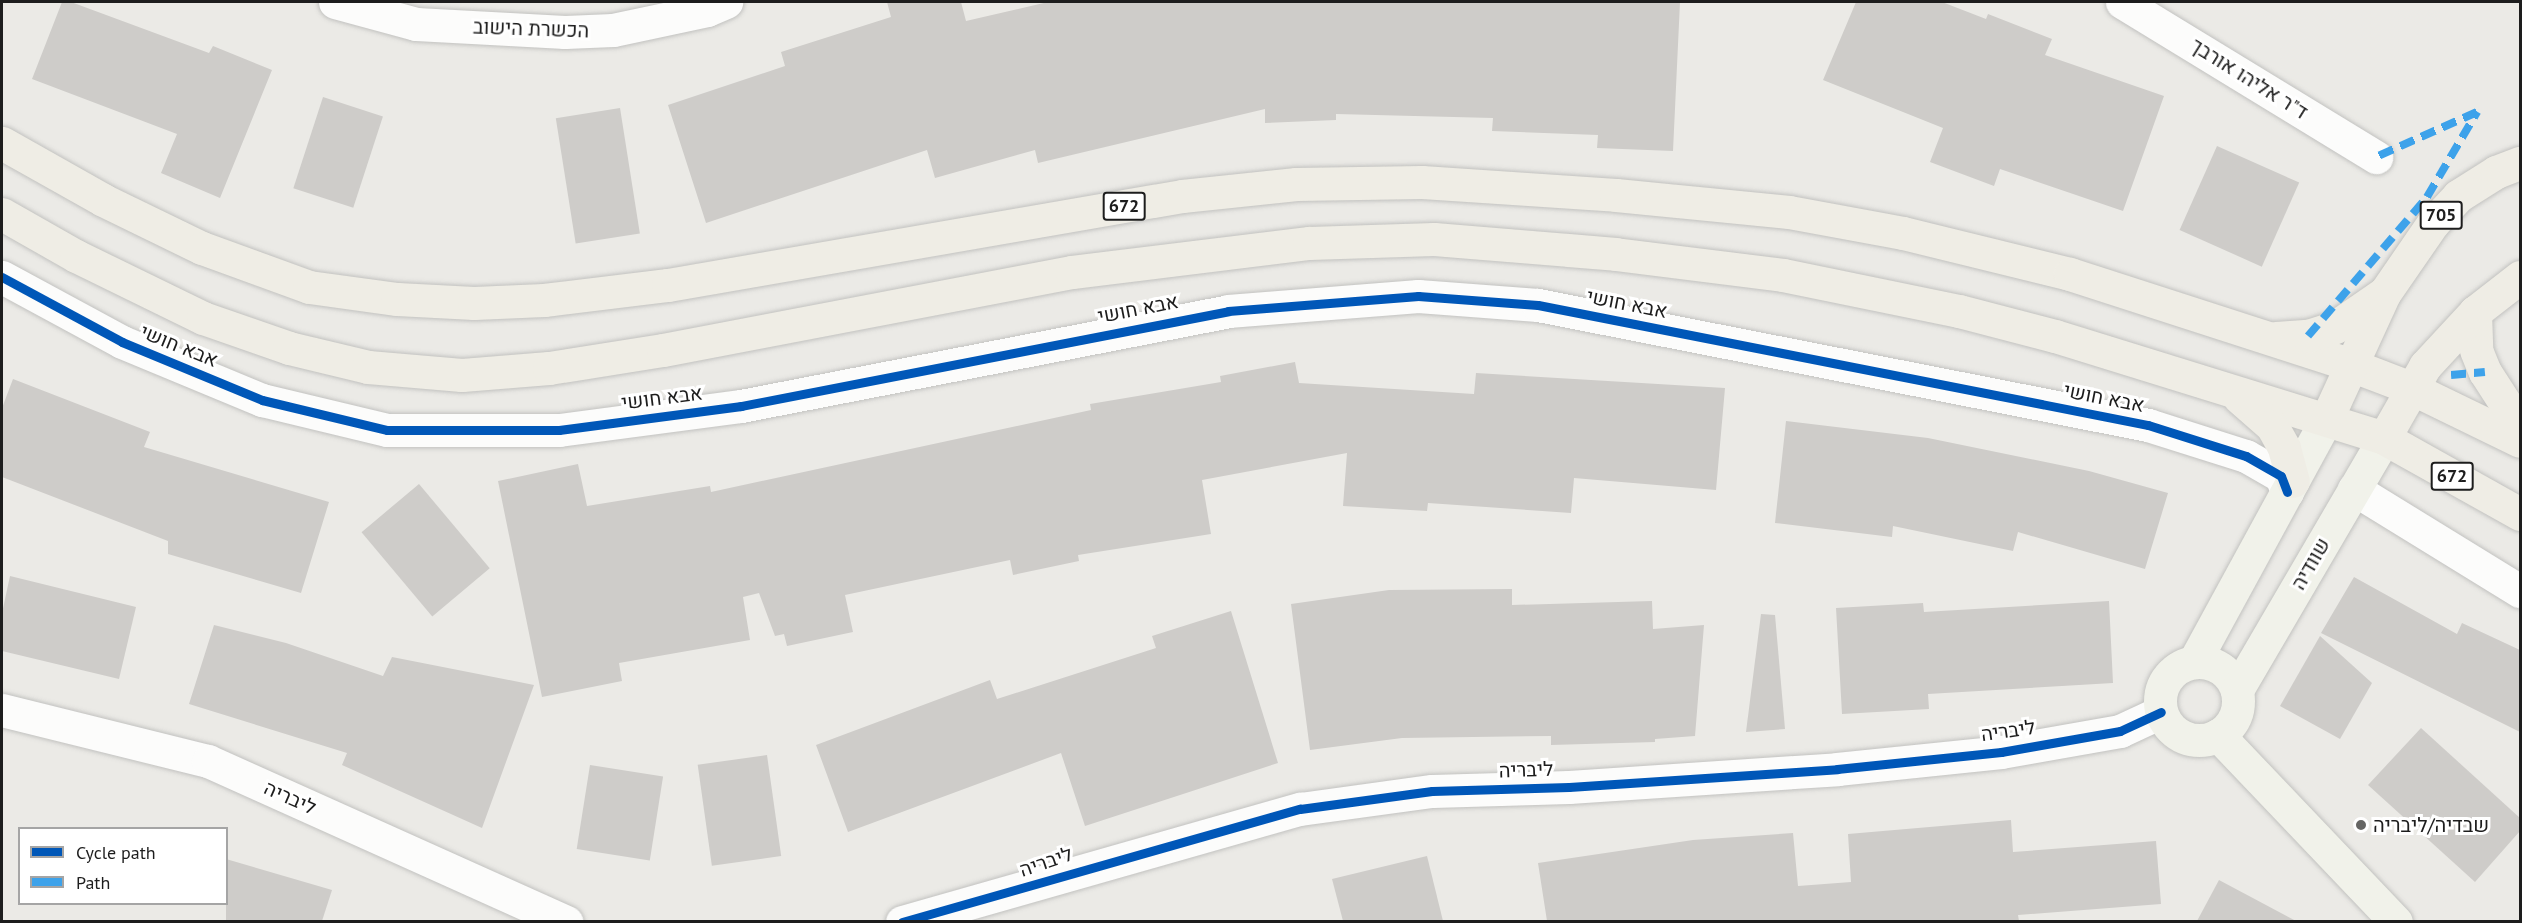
<!DOCTYPE html>
<meta charset="utf-8">
<style>
body{margin:0}
#map{position:relative;width:2522px;height:923px;overflow:hidden;background:#ebeae6;font-family:"PT Sans",Heebo,sans-serif}
div>[style]{position:absolute}
.building>*{inset:0;background:#ceccc9;transform-origin:0 0}
.roads{filter:drop-shadow(0 0 2px #c2c2c0) drop-shadow(0 0 2px #c2c2c0)}
.street>*{height:33px;margin:-16.5px;padding:0 16.5px;transform-origin:16.5px;border-radius:16.5px;background:#fcfcfb}
.secondary>*{height:33px;margin:-16.5px;padding:0 16.5px;transform-origin:16.5px;border-radius:16.5px;background:#f1f2ea}
.secondary>.ring{margin:-16.5px;padding:0;box-sizing:content-box;background:none;border:33px solid #f1f2ea;border-radius:50%}
.primary>*{height:33px;margin:-16.5px;padding:0 16.5px;transform-origin:16.5px;border-radius:16.5px;background:#efede5}
.quiet>*{height:8px;margin-top:-4px;transform-origin:0;background:repeating-linear-gradient(90deg,#3da2ea 0 15px,transparent 0 23px)}
.cycleway>*{height:9px;margin:-4.5px;padding:0 4.5px;transform-origin:4.5px;border-radius:4.5px;background:#0057b8}
.dots>*{width:16px;height:16px;translate:-50% -50%;box-sizing:border-box;border:3px solid #fff;border-radius:50%}
span{translate:-50% -50%;white-space:nowrap;text-align:center;line-height:1.15;-webkit-text-stroke:6px #fff;paint-order:stroke}
.shield-label span{padding:2px 4px;background:#fff;border:2px solid;border-radius:4px;-webkit-text-stroke-width:0}
.shield-label{font-size:18px;color:#1d1d1d;font-weight:700}
.street-label{font-size:20px;color:#1d1d1d}
.poi-label{font-size:20px;color:#1d1d1d}
.left{translate:0 -50%;text-align:left}
.frame{position:absolute;inset:0;border:3px solid #1d1d1d;pointer-events:none}
.legend{position:absolute;left:18px;top:827px;width:210px;height:78px;box-sizing:border-box;background:#fff;border:2px solid #a5a5a5;margin:0;padding:8px 10px;list-style:none;font-size:18px;color:#1d1d1d}
.legend li{display:flex;align-items:center;gap:12px;height:30px}
.legend b{width:30px;border:2px solid #a5a5a5}
</style>
<div id="map">
<div class="building">
<div style="clip-path:polygon(62px 2px,71px 2px,209px 53px,213px 46px,272px 70px,220px 198px,161px 173px,177px 134px,32px 79px)"></div>
<div style="clip-path:polygon(887px 2px,961px 2px,966px 21px,1048px 2px,1680px 2px,1673px 151px,1597px 148px,1598px 135px,1492px 131px,1493px 118px,1336px 114px,1336px 120px,1265px 123px,1265px 109px,1038px 163px,1035px 150px,935px 178px,927px 150px,706px 223px,668px 105px,785px 66px,781px 52px,891px 17px)"></div>
<div style="clip-path:polygon(1856px 2px,1942px 2px,1986px 19px,1988px 14px,2052px 39px,2045px 55px,2164px 96px,2123px 211px,2000px 169px,1994px 186px,1930px 162px,1943px 128px,1823px 80px)"></div>
<div style="left:323px;top:97px;width:63px;height:96px;rotate:18deg"></div>
<div style="left:620px;top:108px;width:127px;height:65px;rotate:81deg"></div>
<div style="left:2217px;top:146px;width:90px;height:92px;rotate:24deg"></div>
<div style="clip-path:polygon(1295px 362px,1299px 383px,1474px 394px,1476px 373px,1725px 388px,1716px 490px,1574px 478px,1571px 513px,1428px 503px,1427px 511px,1343px 506px,1347px 453px,1202px 480px,1211px 534px,1078px 555px,1079px 561px,1013px 575px,1010px 560px,845px 595px,853px 632px,787px 646px,784px 634px,775px 636px,759px 593px,743px 597px,750px 640px,619px 663px,622px 681px,542px 697px,498px 481px,578px 464px,587px 506px,710px 486px,711px 492px,1091px 410px,1090px 404px,1221px 382px,1220px 376px)"></div>
<div style="clip-path:polygon(13px 379px,150px 432px,144px 447px,329px 502px,301px 593px,168px 554px,168px 541px,2px 477px,2px 408px)"></div>
<div style="clip-path:polygon(1786px 421px,1928px 438px,2089px 471px,2168px 493px,2145px 569px,2018px 532px,2013px 551px,1893px 526px,1892px 537px,1775px 523px)"></div>
<div style="left:419px;top:484px;width:110px;height:75px;rotate:50deg"></div>
<div style="clip-path:polygon(10px 576px,136px 607px,119px 679px,2px 651px,2px 613px)"></div>
<div style="clip-path:polygon(2354px 577px,2457px 634px,2462px 623px,2520px 650px,2520px 732px,2321px 633px)"></div>
<div style="clip-path:polygon(1512px 589px,1512px 605px,1652px 601px,1653px 629px,1704px 625px,1695px 736px,1655px 739px,1655px 742px,1551px 745px,1551px 736px,1402px 738px,1310px 750px,1291px 604px,1389px 590px)"></div>
<div style="clip-path:polygon(2109px 601px,2113px 683px,1928px 694px,1929px 709px,1842px 714px,1836px 608px,1923px 603px,1924px 612px)"></div>
<div style="clip-path:polygon(1231px 611px,1278px 763px,1085px 826px,1061px 753px,848px 832px,816px 745px,990px 680px,997px 699px,1156px 648px,1152px 636px)"></div>
<div style="clip-path:polygon(1761px 614px,1775px 615px,1785px 729px,1746px 732px)"></div>
<div style="clip-path:polygon(214px 625px,286px 643px,383px 676px,392px 657px,534px 685px,482px 828px,342px 765px,347px 753px,189px 704px)"></div>
<div style="clip-path:polygon(2320px 636px,2372px 683px,2340px 739px,2280px 706px)"></div>
<div style="clip-path:polygon(2421px 728px,2520px 818px,2520px 831px,2475px 882px,2368px 785px)"></div>
<div style="left:767px;top:755px;width:102px;height:70px;rotate:82deg"></div>
<div style="left:590px;top:765px;width:74px;height:85px;rotate:9deg"></div>
<div style="clip-path:polygon(2011px 820px,2013px 852px,2156px 841px,2161px 904px,2018px 915px,2019px 921px,1547px 921px,1538px 863px,1693px 840px,1793px 833px,1798px 886px,1851px 882px,1848px 834px)"></div>
<div style="clip-path:polygon(1427px 856px,1443px 921px,1343px 921px,1332px 879px)"></div>
<div style="clip-path:polygon(226px 859px,332px 890px,322px 921px,226px 921px)"></div>
<div style="clip-path:polygon(2219px 880px,2296px 921px,2197px 921px)"></div>
</div>
<div class="roads">
<div class="street">
<div style="left:335px;top:2px;width:84px;rotate:15.2deg"></div>
<div style="left:416px;top:24px;width:149px;rotate:3.1deg"></div>
<div style="left:565px;top:32px;width:48px;rotate:-2.4deg"></div>
<div style="left:613px;top:30px;width:96px;rotate:-12deg"></div>
<div style="left:707px;top:10px;width:21px;rotate:-23deg"></div>
<div style="left:2122px;top:2px;width:298px;rotate:31.4deg"></div>
<div style="left:2px;top:277px;width:136px;rotate:28.4deg"></div>
<div style="left:122px;top:342px;width:152px;rotate:22.5deg"></div>
<div style="left:262px;top:400px;width:129px;rotate:13.5deg"></div>
<div style="left:387px;top:430px;width:172px"></div>
<div style="left:559px;top:430px;width:184px;rotate:-7.5deg"></div>
<div style="left:741px;top:406px;width:496px;rotate:-11deg"></div>
<div style="left:1228px;top:311px;width:191px;rotate:-4.5deg"></div>
<div style="left:1418px;top:296px;width:120px;rotate:4.3deg"></div>
<div style="left:1538px;top:305px;width:622px;rotate:11.13deg"></div>
<div style="left:2148px;top:425px;width:103px;rotate:17.6deg"></div>
<div style="left:2246px;top:456px;width:40px;rotate:29.7deg"></div>
<div style="left:2281px;top:476px;width:17px;rotate:69deg"></div>
<div style="left:2354px;top:489px;width:195px;rotate:31.6deg"></div>
<div style="left:2px;top:710px;width:212px;rotate:13.9deg"></div>
<div style="left:208px;top:761px;width:393px;rotate:24.2deg"></div>
<div style="left:902px;top:922px;width:414px;rotate:-15.9deg"></div>
<div style="left:1300px;top:809px;width:133px;rotate:-7.8deg"></div>
<div style="left:1432px;top:791px;width:137px;rotate:-1.7deg"></div>
<div style="left:1569px;top:787px;width:269px;rotate:-3.8deg"></div>
<div style="left:1837px;top:769px;width:165px;rotate:-5.9deg"></div>
<div style="left:2001px;top:752px;width:121px;rotate:-10deg"></div>
<div style="left:2120px;top:731px;width:45px;rotate:-24.9deg"></div>
</div>
<div class="secondary">
<div style="left:2194px;top:662px;width:278px;rotate:-61.4deg"></div>
<div class="ring" style="left:2160px;top:662px;width:45px;height:45px"></div>
<div style="left:2237px;top:690px;width:292px;rotate:-59.7deg"></div>
<div style="left:2218px;top:735px;width:258px;rotate:46.4deg"></div>
</div>
<div class="primary">
<div style="left:2px;top:143px;width:116px;rotate:29.4deg"></div>
<div style="left:103px;top:200px;width:110px;rotate:25.9deg"></div>
<div style="left:202px;top:248px;width:114px;rotate:20deg"></div>
<div style="left:309px;top:287px;width:89px;rotate:7.8deg"></div>
<div style="left:397px;top:299px;width:77px;rotate:3deg"></div>
<div style="left:474px;top:303px;width:70px;rotate:-2.5deg"></div>
<div style="left:544px;top:300px;width:125px;rotate:-6.9deg"></div>
<div style="left:668px;top:285px;width:522px;rotate:-9.82deg"></div>
<div style="left:1182px;top:196px;width:115px;rotate:-6deg"></div>
<div style="left:1296px;top:184px;width:126px;rotate:-0.9deg"></div>
<div style="left:1422px;top:182px;width:194px;rotate:3.8deg"></div>
<div style="left:1616px;top:195px;width:174px;rotate:5.6deg"></div>
<div style="left:1789px;top:212px;width:116px;rotate:10.4deg"></div>
<div style="left:1903px;top:233px;width:172px;rotate:13.8deg"></div>
<div style="left:2070px;top:274px;width:295px;rotate:17.9deg"></div>
<div style="left:2351px;top:365px;width:64px;rotate:21deg"></div>
<div style="left:2411px;top:388px;width:121px;rotate:25.9deg"></div>
<div style="left:2px;top:214px;width:85px;rotate:29.6deg"></div>
<div style="left:76px;top:256px;width:141px;rotate:26deg"></div>
<div style="left:203px;top:318px;width:91px;rotate:19.2deg"></div>
<div style="left:289px;top:348px;width:81px;rotate:13.5deg"></div>
<div style="left:368px;top:367px;width:94px;rotate:4.9deg"></div>
<div style="left:462px;top:375px;width:87px;rotate:-4.6deg"></div>
<div style="left:549px;top:368px;width:115px;rotate:-9deg"></div>
<div style="left:663px;top:350px;width:416px;rotate:-10.8deg"></div>
<div style="left:1072px;top:272px;width:239px;rotate:-7deg"></div>
<div style="left:1309px;top:243px;width:125px;rotate:-1.8deg"></div>
<div style="left:1434px;top:239px;width:182px;rotate:4.7deg"></div>
<div style="left:1615px;top:254px;width:169px;rotate:7.1deg"></div>
<div style="left:1783px;top:275px;width:180px;rotate:11.6deg"></div>
<div style="left:1959px;top:311px;width:99px;rotate:14.6deg"></div>
<div style="left:2055px;top:336px;width:344px;rotate:17.2deg"></div>
<div style="left:2384px;top:438px;width:156px;rotate:29.2deg"></div>
<div style="left:2475px;top:312px;width:38px;rotate:88deg"></div>
<div style="left:2476px;top:350px;width:24px;rotate:68deg"></div>
<div style="left:2485px;top:372px;width:64px;rotate:57.1deg"></div>
<div style="left:2276px;top:338px;width:32px;rotate:-4deg"></div>
<div style="left:2308px;top:336px;width:28px;rotate:-18deg"></div>
<div style="left:2335px;top:327px;width:58px;rotate:-34.5deg"></div>
<div style="left:2239px;top:397px;width:44px;rotate:41.3deg"></div>
<div style="left:2272px;top:426px;width:25px;rotate:61deg"></div>
<div style="left:2284px;top:448px;width:34px;rotate:75deg"></div>
<div style="left:2327px;top:418px;width:136px;rotate:-65.3deg"></div>
<div style="left:2384px;top:294px;width:86px;rotate:-55.4deg"></div>
<div style="left:2433px;top:223px;width:37px;rotate:-47deg"></div>
<div style="left:2458px;top:196px;width:45px;rotate:-32.3deg"></div>
<div style="left:2496px;top:172px;width:26px;rotate:-21deg"></div>
<div style="left:2384px;top:438px;width:83px;rotate:-60.3deg"></div>
<div style="left:2425px;top:366px;width:74px;rotate:-47.2deg"></div>
<div style="left:2475px;top:312px;width:57px;rotate:-37.9deg"></div>
</div>
</div>
<div class="quiet">
<div style="left:2308px;top:336px;width:183px;rotate:-49.4deg"></div>
<div style="left:2427px;top:197px;width:99px;rotate:-59.5deg"></div>
<div style="left:2477px;top:112px;width:111px;rotate:156deg"></div>
<div style="left:2451px;top:375px;width:34px;rotate:-5deg"></div>
</div>
<div class="cycleway">
<div style="left:2px;top:277px;width:136px;rotate:28.4deg"></div>
<div style="left:122px;top:342px;width:152px;rotate:22.5deg"></div>
<div style="left:262px;top:400px;width:129px;rotate:13.5deg"></div>
<div style="left:387px;top:430px;width:172px"></div>
<div style="left:559px;top:430px;width:184px;rotate:-7.5deg"></div>
<div style="left:741px;top:406px;width:496px;rotate:-11deg"></div>
<div style="left:1228px;top:311px;width:191px;rotate:-4.5deg"></div>
<div style="left:1418px;top:296px;width:120px;rotate:4.3deg"></div>
<div style="left:1538px;top:305px;width:622px;rotate:11.13deg"></div>
<div style="left:2148px;top:425px;width:103px;rotate:17.6deg"></div>
<div style="left:2246px;top:456px;width:40px;rotate:29.7deg"></div>
<div style="left:2281px;top:476px;width:17px;rotate:69deg"></div>
<div style="left:902px;top:922px;width:414px;rotate:-15.9deg"></div>
<div style="left:1300px;top:809px;width:133px;rotate:-7.8deg"></div>
<div style="left:1432px;top:791px;width:137px;rotate:-1.7deg"></div>
<div style="left:1569px;top:787px;width:269px;rotate:-3.8deg"></div>
<div style="left:1837px;top:769px;width:165px;rotate:-5.9deg"></div>
<div style="left:2001px;top:752px;width:121px;rotate:-10deg"></div>
<div style="left:2120px;top:731px;width:45px;rotate:-24.9deg"></div>
</div>
<div class="dots">
<div style="left:2361px;top:825px;background:#656563"></div>
</div>
<div class="shield-label">
<span style="left:1124px;top:206px">672</span>
<span style="left:2441px;top:215px">705</span>
<span style="left:2452px;top:476px">672</span>
</div>
<div class="street-label">
<span style="left:531px;top:29px;rotate:2deg">הכשרת הישוב</span>
<span style="left:2249px;top:79px;rotate:32deg">ד"ר אליהו אורבך</span>
<span style="left:1627px;top:304px;rotate:11deg">אבא חושי</span>
<span style="left:1138px;top:309px;rotate:-11deg">אבא חושי</span>
<span style="left:179px;top:346px;rotate:22deg">אבא חושי</span>
<span style="left:662px;top:398px;rotate:-7deg">אבא חושי</span>
<span style="left:2104px;top:398px;rotate:11deg">אבא חושי</span>
<span style="left:2311px;top:564px;rotate:-60deg">שוודיה</span>
<span style="left:2008px;top:731px;rotate:-8deg">ליבריה</span>
<span style="left:1526px;top:770px;rotate:-2deg">ליבריה</span>
<span style="left:290px;top:798px;rotate:24deg">ליבריה</span>
<span style="left:1046px;top:862px;rotate:-19deg">ליבריה</span>
</div>
<div class="poi-label">
<span class="left" style="left:2373px;top:825px">שבדיה/ליבריה</span>
</div>
<div class="frame"></div>
<ul class="legend">
<li><b style="height:8px;background:#0057b8"></b>Cycle path</li>
<li><b style="height:8px;background:#3da2ea"></b>Path</li>
</ul>
</div>
